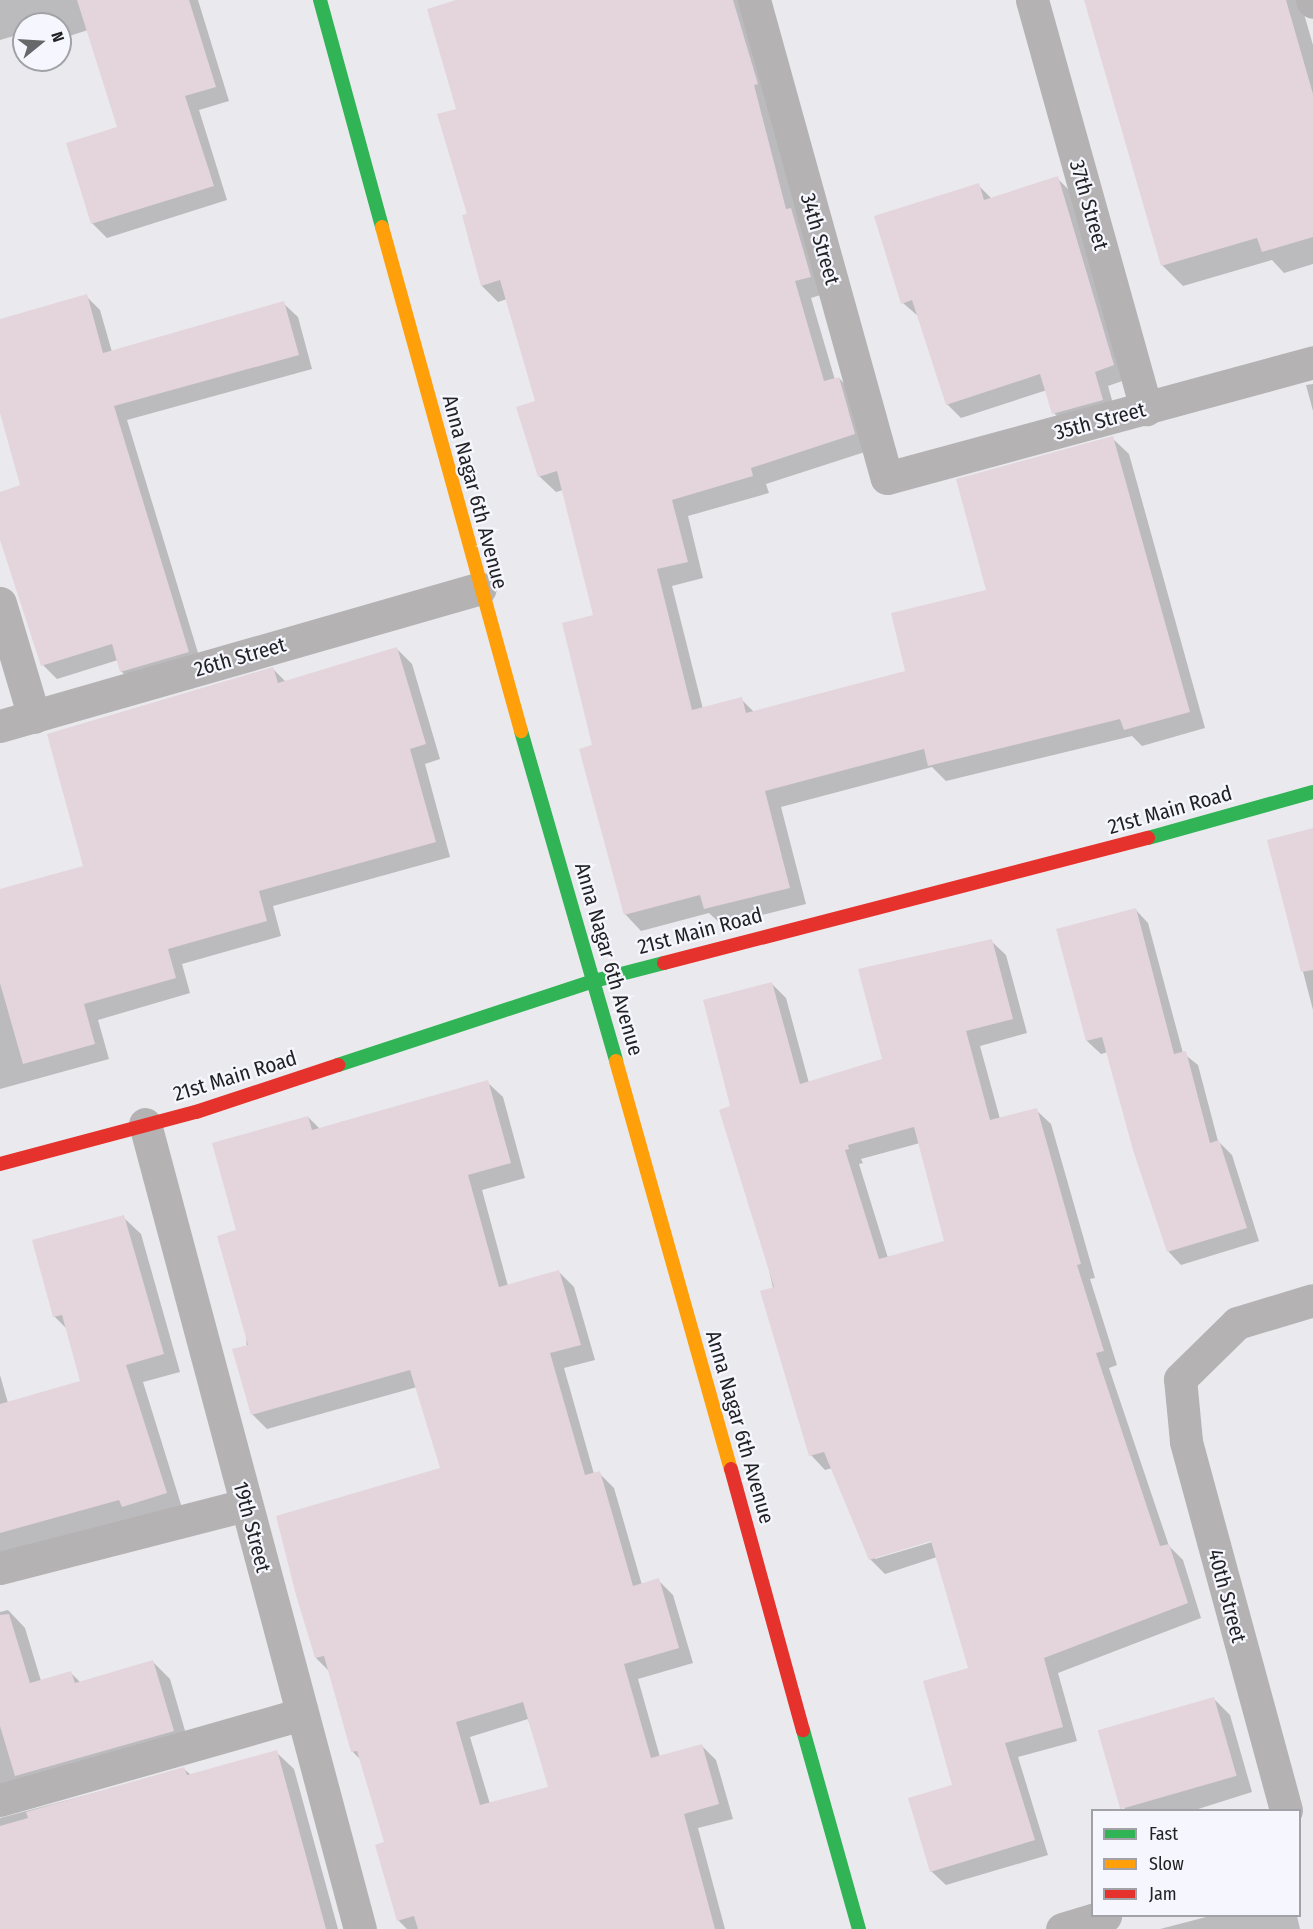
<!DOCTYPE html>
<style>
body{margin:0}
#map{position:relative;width:1313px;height:1929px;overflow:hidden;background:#eaeaee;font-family:"Fira Sans Condensed",sans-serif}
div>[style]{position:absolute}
.shadow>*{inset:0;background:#0003}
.building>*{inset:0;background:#e4d4dc;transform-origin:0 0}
.street>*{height:33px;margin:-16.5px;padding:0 16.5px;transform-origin:16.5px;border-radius:16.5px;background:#b4b2b3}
.fast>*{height:14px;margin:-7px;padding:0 7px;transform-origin:7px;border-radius:7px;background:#30b455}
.slow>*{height:14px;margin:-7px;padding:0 7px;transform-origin:7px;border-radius:7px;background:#ff9f0a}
.jam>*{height:14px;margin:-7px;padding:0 7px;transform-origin:7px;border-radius:7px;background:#e5322d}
span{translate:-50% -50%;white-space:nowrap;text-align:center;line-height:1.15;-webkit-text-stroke:4.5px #f6f6fe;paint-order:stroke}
.street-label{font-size:21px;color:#222225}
.legend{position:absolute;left:1091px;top:1809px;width:210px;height:108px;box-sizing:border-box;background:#f6f6fe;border:2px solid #a1a1a7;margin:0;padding:8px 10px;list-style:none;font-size:18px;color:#222225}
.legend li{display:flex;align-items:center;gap:12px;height:30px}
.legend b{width:30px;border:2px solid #a1a1a7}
.north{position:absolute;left:12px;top:12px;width:60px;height:60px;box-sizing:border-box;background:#f6f6fe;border:2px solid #a1a1a7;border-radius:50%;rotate:72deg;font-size:16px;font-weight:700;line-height:24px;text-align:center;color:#222225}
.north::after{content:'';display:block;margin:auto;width:21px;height:27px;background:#68686b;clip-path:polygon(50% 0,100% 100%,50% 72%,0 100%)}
</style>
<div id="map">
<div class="shadow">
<div style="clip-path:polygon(0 0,198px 0,229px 101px,199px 110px,227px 200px,107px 238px,92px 223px,119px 128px,88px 30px,60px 39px,60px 24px,24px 24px,24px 33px,0 40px)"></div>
<div style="clip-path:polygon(462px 0,764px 0,827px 293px,811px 298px,835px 380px,839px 378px,855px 395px,871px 450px,766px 484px,769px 493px,688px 516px,703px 578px,672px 586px,703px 709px,741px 699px,754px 712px,907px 672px,988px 591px,1112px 438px,1129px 454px,1205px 728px,1142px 746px,1132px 736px,946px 781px,932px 767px,781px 807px,806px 904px,722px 925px,709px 913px,641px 931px,625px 914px,595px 616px,563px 490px,556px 492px,539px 476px,536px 402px,507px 299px,498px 302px,482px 286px,468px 215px,458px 110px)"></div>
<div style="clip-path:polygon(1086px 0,1300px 0,1313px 45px,1313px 264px,1284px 273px,1272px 260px,1183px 286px,1162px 265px)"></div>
<div style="clip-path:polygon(1057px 178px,1071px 192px,1128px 379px,1108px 386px,1116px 414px,1068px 427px,1054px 413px,1047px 390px,961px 418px,947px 404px,918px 316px,903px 303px,978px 185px,992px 199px)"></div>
<div style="clip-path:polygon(86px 296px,100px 310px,112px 352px,283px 303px,298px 317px,312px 369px,127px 420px,202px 666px,135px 685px,121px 671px,118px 660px,57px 679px,43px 665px,0 534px,0 493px,22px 486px,0 407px,0 320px)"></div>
<div style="clip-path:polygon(1313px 384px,1313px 411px,1306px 385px)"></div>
<div style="clip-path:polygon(396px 648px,412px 664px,440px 759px,425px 764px,450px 857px,273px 906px,281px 936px,182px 964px,190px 993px,98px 1020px,109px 1059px,0 1089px,0 891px,85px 867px,273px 669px,286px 682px)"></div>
<div style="clip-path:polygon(1313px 829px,1313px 1010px,1269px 841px)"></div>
<div style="clip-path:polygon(1135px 909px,1148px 923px,1183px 1053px,1198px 1065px,1218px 1141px,1232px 1155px,1259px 1241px,1181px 1265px,1168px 1251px,1108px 1052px,1101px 1054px,1087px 1041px,1058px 930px)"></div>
<div style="clip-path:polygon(evenodd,991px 941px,1006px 955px,1027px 1033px,980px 1046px,1000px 1119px,1036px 1110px,1051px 1124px,1095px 1278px,1090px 1279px,1117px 1365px,1109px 1368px,1169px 1546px,1183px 1560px,1201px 1618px,1058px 1673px,1077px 1741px,1018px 1757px,1048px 1855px,946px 1885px,931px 1871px,954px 1786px,970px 1669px,937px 1557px,885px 1574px,870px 1559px,832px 1468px,825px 1470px,811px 1455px,732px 1107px,772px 984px,786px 998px,809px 1083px,884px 1060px,991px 941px,920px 1143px,946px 1242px,888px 1258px,859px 1164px,863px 1163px,861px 1159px,920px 1143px,991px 941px,938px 1537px,939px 1540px,875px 1559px,875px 1556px,938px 1537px)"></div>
<div style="clip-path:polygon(evenodd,487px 1082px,503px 1097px,525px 1178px,482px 1190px,508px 1286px,559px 1272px,574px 1287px,595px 1360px,564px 1368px,594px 1474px,599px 1473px,614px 1488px,642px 1585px,658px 1580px,673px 1595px,693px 1663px,638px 1679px,660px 1757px,701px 1745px,716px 1760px,733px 1819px,698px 1828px,725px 1929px,407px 1929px,398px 1920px,386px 1843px,362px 1761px,353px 1752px,329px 1671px,316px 1658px,442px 1469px,417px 1387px,267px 1429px,252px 1414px,238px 1231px,308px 1117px,320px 1129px,487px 1082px,528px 1719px,550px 1788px,490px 1804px,470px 1737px,528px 1719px)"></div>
<div style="clip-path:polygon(123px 1217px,141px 1234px,180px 1372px,143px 1382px,183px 1511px,0 1565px,0 1375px,8px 1403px,82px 1382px,67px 1329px,54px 1316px)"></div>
<div style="clip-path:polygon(8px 1610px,25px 1628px,41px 1681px,71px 1673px,81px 1683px,153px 1662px,170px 1679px,190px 1748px,3px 1805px,0 1818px,0 1612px)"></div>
<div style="clip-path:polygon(1214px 1699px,1230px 1715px,1252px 1792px,1195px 1810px,1125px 1810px,1101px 1737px)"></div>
<div style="clip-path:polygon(276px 1752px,294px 1769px,338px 1929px,0 1929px,0 1818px,184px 1769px,191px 1775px)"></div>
<div style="clip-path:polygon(1210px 1916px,1297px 1916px,1300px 1929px,1160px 1929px)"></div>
</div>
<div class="building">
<div style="clip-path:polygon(77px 0,189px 0,216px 87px,185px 96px,214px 186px,91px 224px,66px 143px,117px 127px)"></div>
<div style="clip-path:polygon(456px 0,733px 0,758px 84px,754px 85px,786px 209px,791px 208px,811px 277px,795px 281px,824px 381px,839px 377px,855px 434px,751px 468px,753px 476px,672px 500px,688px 562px,657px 569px,692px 710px,742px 697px,746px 713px,905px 671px,891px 613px,986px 590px,956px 479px,1113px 436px,1190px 712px,1124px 730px,1120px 719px,928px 766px,924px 749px,765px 791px,790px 888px,704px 909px,700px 895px,624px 915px,579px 749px,592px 745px,562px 623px,593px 615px,557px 471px,538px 477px,516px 407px,535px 401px,500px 280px,481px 286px,462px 215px,467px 214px,437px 114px,456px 109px,427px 9px)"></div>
<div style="clip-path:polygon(1084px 0,1286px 0,1313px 94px,1313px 237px,1262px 252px,1257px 238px,1161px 266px)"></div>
<div style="clip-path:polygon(1058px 176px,1114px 365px,1095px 372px,1103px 400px,1052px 414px,1040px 374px,946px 405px,912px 300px,901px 304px,874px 216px,979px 183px,984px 200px)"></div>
<div style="clip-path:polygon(87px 294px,103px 353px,284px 301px,299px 355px,114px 406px,189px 652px,120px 672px,112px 644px,41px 666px,0 540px,0 492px,20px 485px,0 413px,0 319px)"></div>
<div style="clip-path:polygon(397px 647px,426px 744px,410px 749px,436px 842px,259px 891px,267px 921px,168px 949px,176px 978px,84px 1004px,95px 1044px,23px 1064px,0 983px,0 889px,83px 866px,47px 734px,273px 667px,278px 683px)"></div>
<div style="clip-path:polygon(1313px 828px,1313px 970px,1301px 972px,1267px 840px)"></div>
<div style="clip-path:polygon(1136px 908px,1174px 1054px,1186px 1051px,1210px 1143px,1219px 1140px,1247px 1228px,1167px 1252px,1133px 1150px,1102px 1037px,1086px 1041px,1056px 929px)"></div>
<div style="clip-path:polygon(evenodd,992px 939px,1013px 1019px,966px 1031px,990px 1120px,1037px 1108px,1081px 1264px,1077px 1265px,1104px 1351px,1096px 1353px,1160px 1546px,1169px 1544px,1188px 1603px,1044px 1658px,1063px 1727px,1005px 1743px,1035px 1840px,930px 1872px,908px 1798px,952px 1785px,923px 1681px,968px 1668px,931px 1541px,869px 1560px,824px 1452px,809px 1456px,760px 1291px,774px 1287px,719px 1110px,730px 1106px,703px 1000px,772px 982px,800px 1084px,882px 1059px,858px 969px,992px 939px,914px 1127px,944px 1241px,879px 1259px,845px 1150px,849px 1149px,848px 1145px,914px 1127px)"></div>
<div style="clip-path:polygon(evenodd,488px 1080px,511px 1163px,468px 1175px,499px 1287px,559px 1270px,581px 1345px,550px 1353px,585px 1475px,600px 1471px,633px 1586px,659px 1578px,679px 1648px,624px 1664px,651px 1758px,702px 1744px,719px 1804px,684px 1814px,715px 1929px,418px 1929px,414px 1916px,397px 1921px,375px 1845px,384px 1842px,357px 1751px,351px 1752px,324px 1656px,315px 1658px,296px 1595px,276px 1516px,440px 1468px,410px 1370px,251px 1415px,232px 1349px,248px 1345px,217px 1236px,236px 1230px,212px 1143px,308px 1116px,312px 1130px,488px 1080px,523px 1702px,548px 1787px,480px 1805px,456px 1722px,523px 1702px)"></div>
<div style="clip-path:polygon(124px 1215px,164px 1354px,126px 1365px,167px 1493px,122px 1507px,119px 1500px,0 1533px,0 1404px,80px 1381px,62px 1315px,53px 1317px,32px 1240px)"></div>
<div style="clip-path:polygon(9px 1614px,30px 1683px,71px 1671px,75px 1683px,153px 1660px,174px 1731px,15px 1776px,0 1726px,0 1615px)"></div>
<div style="left:1214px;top:1697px;width:82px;height:121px;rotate:74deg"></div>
<div style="clip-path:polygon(277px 1750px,326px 1929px,0 1929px,0 1826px,28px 1818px,26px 1812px,184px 1767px,187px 1775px)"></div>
</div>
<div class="street">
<div style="left:754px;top:0;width:496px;rotate:74.5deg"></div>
<div style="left:887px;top:478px;width:442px;rotate:-15.2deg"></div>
<div style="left:1032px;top:0;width:425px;rotate:74.4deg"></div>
<div style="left:1312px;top:0;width:2px;rotate:63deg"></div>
<div style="left:0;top:603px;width:119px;rotate:73.4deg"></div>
<div style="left:0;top:726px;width:499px;rotate:-16deg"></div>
<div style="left:145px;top:1124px;width:833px;rotate:75.05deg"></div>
<div style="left:0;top:1568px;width:254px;rotate:-14.4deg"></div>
<div style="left:0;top:1800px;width:314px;rotate:-15.9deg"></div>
<div style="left:1286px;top:1810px;width:382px;rotate:-105.2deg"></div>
<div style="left:1186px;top:1441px;width:62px;rotate:-95.5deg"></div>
<div style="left:1180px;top:1379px;width:80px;rotate:-44.5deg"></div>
<div style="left:1237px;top:1323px;width:79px;rotate:-16.8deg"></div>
<div style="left:1062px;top:1929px;width:45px;rotate:-16.8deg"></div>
</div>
<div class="fast">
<div style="left:320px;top:0;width:235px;rotate:74.7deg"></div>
<div style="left:521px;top:731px;width:343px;rotate:73.9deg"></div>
<div style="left:1148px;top:838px;width:171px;rotate:-15.6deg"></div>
<div style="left:338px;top:1065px;width:269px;rotate:-18.2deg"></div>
<div style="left:594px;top:981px;width:72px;rotate:-14.4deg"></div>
<div style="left:803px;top:1730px;width:207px;rotate:74.3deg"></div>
</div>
<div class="slow">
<div style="left:382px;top:227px;width:523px;rotate:74.58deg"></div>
<div style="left:616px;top:1061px;width:424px;rotate:74.3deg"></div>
</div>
<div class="jam">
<div style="left:664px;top:963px;width:500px;rotate:-14.5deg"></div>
<div style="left:0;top:1164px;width:203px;rotate:-14.9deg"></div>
<div style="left:196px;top:1112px;width:150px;rotate:-18.3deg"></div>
<div style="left:731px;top:1469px;width:271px;rotate:74.6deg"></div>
</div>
<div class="street-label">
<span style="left:1089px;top:205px;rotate:74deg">37th Street</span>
<span style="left:820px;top:239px;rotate:74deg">34th Street</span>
<span style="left:1100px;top:421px;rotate:-15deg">35th Street</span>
<span style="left:475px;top:492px;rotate:75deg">Anna Nagar 6th Avenue</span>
<span style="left:240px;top:657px;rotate:-16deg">26th Street</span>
<span style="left:1170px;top:810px;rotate:-16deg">21st Main Road</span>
<span style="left:700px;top:931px;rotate:-15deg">21st Main Road</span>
<span style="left:609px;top:959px;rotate:74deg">Anna Nagar 6th Avenue</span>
<span style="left:235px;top:1076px;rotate:-17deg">21st Main Road</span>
<span style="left:740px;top:1427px;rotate:74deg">Anna Nagar 6th Avenue</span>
<span style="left:252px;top:1527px;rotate:75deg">19th Street</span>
<span style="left:1227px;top:1596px;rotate:75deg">40th Street</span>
</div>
<ul class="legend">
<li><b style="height:8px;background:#30b455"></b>Fast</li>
<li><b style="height:8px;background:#ff9f0a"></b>Slow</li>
<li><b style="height:8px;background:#e5322d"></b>Jam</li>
</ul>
<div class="north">N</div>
</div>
